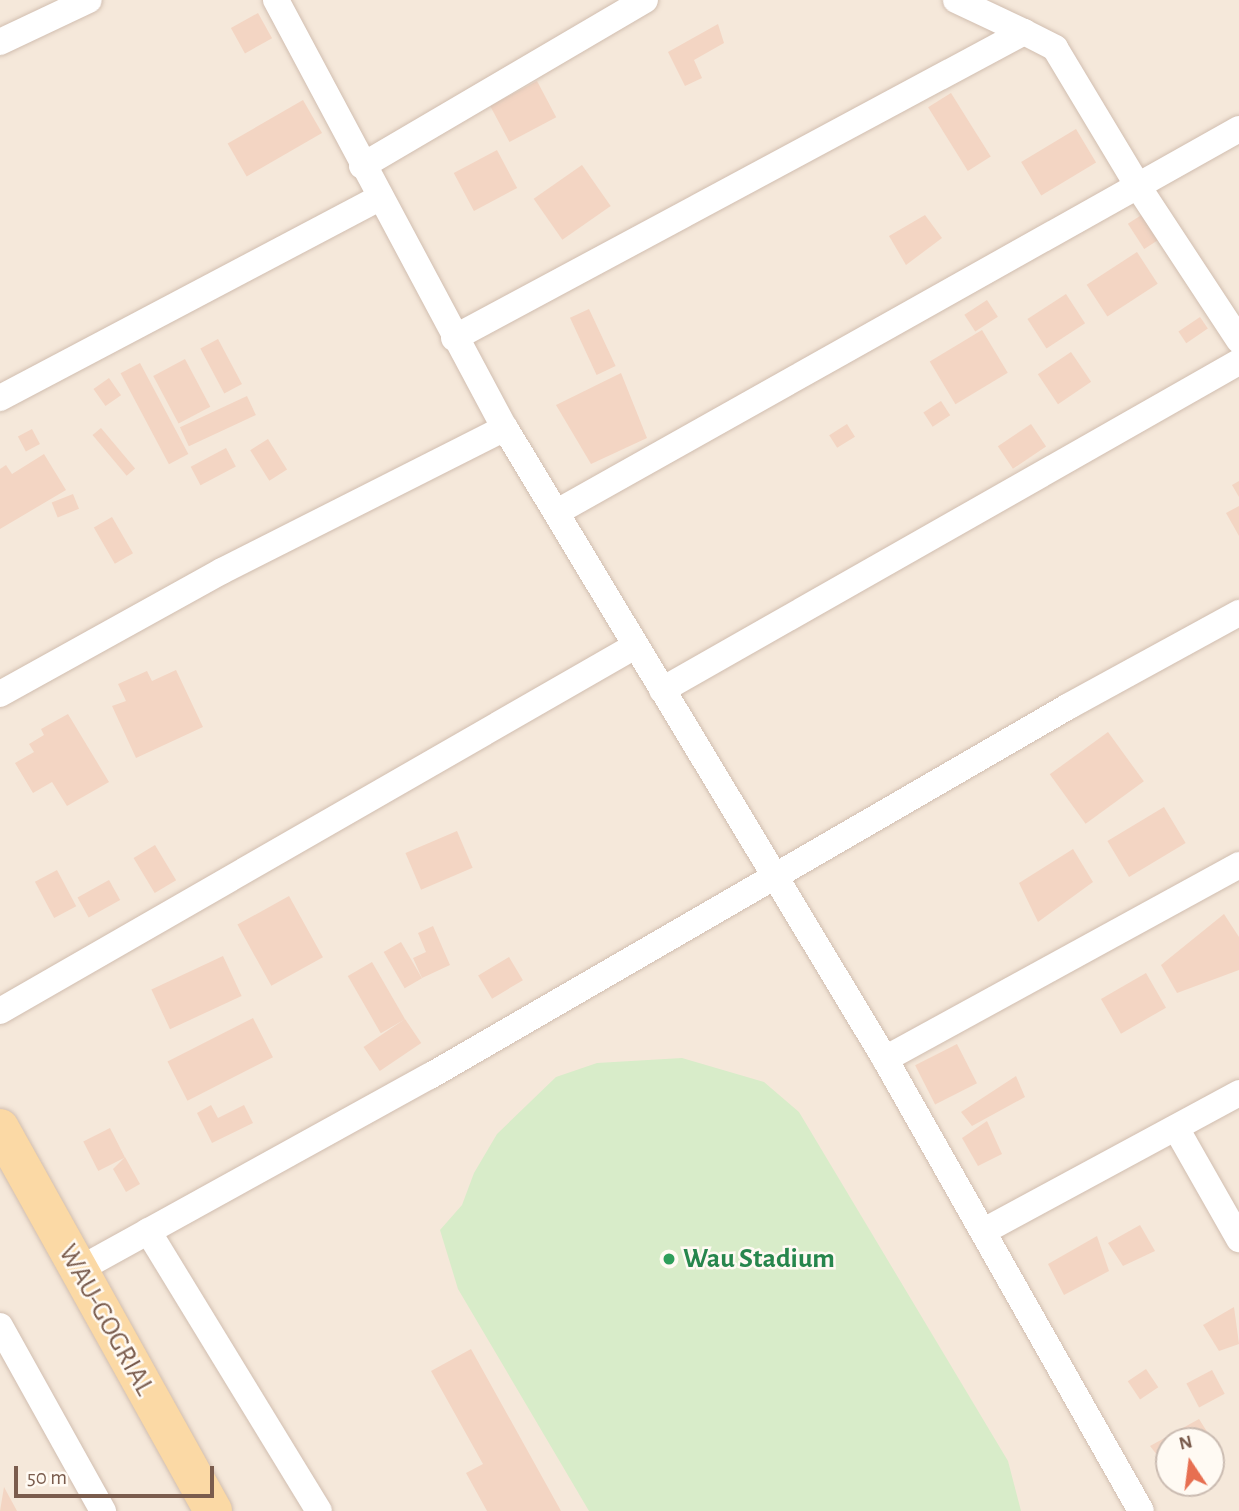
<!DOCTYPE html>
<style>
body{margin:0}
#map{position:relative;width:1239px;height:1511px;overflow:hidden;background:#fdf6ec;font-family:"Alegreya Sans",sans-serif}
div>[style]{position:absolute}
.residential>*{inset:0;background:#f5e8da}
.green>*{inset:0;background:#d8ecc9}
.building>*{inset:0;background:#f3d5c3;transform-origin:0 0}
.roads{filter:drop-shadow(0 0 2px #d1beb0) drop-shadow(0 0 2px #d1beb0)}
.minor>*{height:26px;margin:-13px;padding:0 13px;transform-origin:13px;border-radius:13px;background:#fff}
.primary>*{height:38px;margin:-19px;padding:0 19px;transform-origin:19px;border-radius:19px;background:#fbd9a5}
.dots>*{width:19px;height:19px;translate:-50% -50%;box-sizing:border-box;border:4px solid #fffaf3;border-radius:50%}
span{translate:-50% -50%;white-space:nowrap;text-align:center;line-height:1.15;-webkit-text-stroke:5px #fffaf3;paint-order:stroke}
.leisure-label{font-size:28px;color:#27864d;font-weight:700}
.left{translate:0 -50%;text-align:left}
.street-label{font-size:28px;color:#7a5c4d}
.north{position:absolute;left:1155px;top:1427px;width:70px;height:70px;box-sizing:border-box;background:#fffaf3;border:2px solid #cabbb1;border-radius:50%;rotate:347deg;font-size:19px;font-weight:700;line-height:28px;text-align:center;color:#7a5c4d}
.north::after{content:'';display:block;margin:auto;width:24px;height:32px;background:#e76f51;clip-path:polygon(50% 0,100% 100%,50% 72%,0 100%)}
.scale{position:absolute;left:14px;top:1466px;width:200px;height:32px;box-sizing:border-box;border:4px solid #7a5c4d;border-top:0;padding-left:9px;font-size:21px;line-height:24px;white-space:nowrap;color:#7a5c4d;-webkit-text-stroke:5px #fffaf3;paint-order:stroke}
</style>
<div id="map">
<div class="residential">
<div style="clip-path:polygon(evenodd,0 0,1239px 0,1239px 1511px,0 1511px,0 0,1169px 1441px,1211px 1441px,1211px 1483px,1169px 1483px,1169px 1441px)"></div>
</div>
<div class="green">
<div style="clip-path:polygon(682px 1058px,764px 1082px,799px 1112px,1008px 1461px,1021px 1511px,589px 1511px,458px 1289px,440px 1230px,462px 1205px,474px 1173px,497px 1134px,556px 1077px,597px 1063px)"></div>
</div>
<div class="building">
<div style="left:258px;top:13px;width:29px;height:31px;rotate:61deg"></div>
<div style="clip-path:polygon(718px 24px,724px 43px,694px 60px,702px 78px,685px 86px,668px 52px)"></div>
<div style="left:537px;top:81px;width:41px;height:53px;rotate:62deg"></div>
<div style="left:951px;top:93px;width:75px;height:27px;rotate:58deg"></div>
<div style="left:303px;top:100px;width:38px;height:87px;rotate:60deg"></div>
<div style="left:1076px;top:129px;width:39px;height:64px;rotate:59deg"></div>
<div style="left:497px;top:150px;width:43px;height:49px;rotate:62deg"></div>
<div style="left:582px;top:165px;width:50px;height:59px;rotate:55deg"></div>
<div style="left:1143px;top:214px;width:30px;height:18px;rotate:57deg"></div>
<div style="clip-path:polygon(925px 215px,942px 238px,906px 265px,889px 236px)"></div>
<div style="left:1137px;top:252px;width:38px;height:60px;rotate:57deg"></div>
<div style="left:1066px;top:294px;width:35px;height:46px;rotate:57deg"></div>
<div style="left:987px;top:300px;width:20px;height:27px;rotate:57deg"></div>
<div style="left:589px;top:309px;width:63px;height:21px;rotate:65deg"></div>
<div style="left:1200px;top:317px;width:14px;height:26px;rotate:56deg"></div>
<div style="left:982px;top:330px;width:50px;height:61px;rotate:59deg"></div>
<div style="left:218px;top:339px;width:51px;height:20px;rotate:62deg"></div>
<div style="left:1071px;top:352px;width:36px;height:40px;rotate:56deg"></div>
<div style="left:185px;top:359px;width:54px;height:36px;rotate:62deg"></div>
<div style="left:140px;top:363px;width:103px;height:22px;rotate:62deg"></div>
<div style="clip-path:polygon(621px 373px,647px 438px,591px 464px,556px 405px)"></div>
<div style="left:109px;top:378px;width:21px;height:19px;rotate:55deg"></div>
<div style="left:247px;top:396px;width:21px;height:74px;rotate:65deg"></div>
<div style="left:941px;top:401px;width:17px;height:21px;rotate:57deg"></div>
<div style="left:847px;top:424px;width:15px;height:21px;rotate:58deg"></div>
<div style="left:1031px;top:424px;width:27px;height:40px;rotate:56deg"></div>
<div style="left:101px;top:428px;width:53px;height:11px;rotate:50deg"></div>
<div style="left:32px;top:429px;width:17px;height:16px;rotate:62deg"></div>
<div style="left:268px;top:439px;width:36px;height:21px;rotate:58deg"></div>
<div style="left:226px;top:448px;width:21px;height:40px;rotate:62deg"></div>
<div style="clip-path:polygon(44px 454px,66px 490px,0 529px,0 469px,6px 465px,12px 474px)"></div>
<div style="clip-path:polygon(1239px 481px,1239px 497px,1232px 485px)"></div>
<div style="left:73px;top:494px;width:16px;height:23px;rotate:68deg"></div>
<div style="clip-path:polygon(1239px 506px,1239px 536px,1226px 513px)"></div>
<div style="left:112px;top:517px;width:42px;height:21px;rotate:60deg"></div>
<div style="clip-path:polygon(176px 670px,203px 727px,136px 758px,112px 706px,126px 701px,118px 684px,147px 671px,152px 681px)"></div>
<div style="clip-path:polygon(68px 714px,109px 782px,67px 806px,52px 782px,33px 793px,15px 763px,34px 752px,29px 744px,44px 735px,41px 729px)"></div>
<div style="left:1108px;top:732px;width:61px;height:72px;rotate:54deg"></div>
<div style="left:1164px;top:807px;width:42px;height:66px;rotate:59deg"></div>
<div style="left:457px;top:831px;width:40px;height:56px;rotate:67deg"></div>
<div style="left:155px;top:845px;width:41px;height:25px;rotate:59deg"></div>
<div style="clip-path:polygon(1073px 849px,1093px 882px,1038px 922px,1019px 883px)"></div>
<div style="left:57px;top:870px;width:41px;height:25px;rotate:62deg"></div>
<div style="left:109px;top:880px;width:23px;height:36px;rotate:61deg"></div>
<div style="left:289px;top:896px;width:70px;height:59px;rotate:61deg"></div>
<div style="clip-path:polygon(1224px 914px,1239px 937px,1239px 970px,1177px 993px,1161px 965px)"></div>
<div style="clip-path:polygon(433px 926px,450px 965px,422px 978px,413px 958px,426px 952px,418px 933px)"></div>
<div style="left:401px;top:942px;width:42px;height:20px;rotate:60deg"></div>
<div style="left:223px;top:956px;width:44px;height:79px;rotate:65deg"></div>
<div style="left:509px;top:957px;width:27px;height:36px;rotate:59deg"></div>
<div style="left:372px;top:962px;width:66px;height:28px;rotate:60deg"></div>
<div style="left:1146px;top:973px;width:40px;height:52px;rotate:60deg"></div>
<div style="left:253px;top:1018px;width:44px;height:96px;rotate:63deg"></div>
<div style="left:405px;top:1019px;width:29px;height:50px;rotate:56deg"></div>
<div style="left:957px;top:1044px;width:44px;height:47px;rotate:63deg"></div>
<div style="clip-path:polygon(1016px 1076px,1025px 1097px,972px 1126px,961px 1112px)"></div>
<div style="clip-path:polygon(211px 1105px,218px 1118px,244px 1105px,253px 1123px,212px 1143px,197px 1113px)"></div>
<div style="clip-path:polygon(987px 1121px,1002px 1154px,978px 1166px,962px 1138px)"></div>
<div style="left:110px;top:1128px;width:33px;height:30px;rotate:63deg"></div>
<div style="clip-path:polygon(125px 1157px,140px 1184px,126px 1192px,113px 1169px)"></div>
<div style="clip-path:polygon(1140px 1225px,1155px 1251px,1123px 1266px,1108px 1243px)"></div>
<div style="clip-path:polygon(1097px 1236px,1109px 1271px,1064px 1295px,1048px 1264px)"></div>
<div style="clip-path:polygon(1234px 1307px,1239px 1344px,1219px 1351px,1203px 1325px)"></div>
<div style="clip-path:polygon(471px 1349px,561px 1511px,487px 1511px,466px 1473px,483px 1464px,431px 1371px)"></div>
<div style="left:1146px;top:1369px;width:22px;height:22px;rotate:56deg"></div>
<div style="left:1212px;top:1370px;width:27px;height:29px;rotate:62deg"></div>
<div style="clip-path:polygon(1199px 1419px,1218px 1449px,1211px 1452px,1211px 1441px,1169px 1441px,1169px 1462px,1165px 1465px,1150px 1446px)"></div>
<div style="clip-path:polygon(4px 1487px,17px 1511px,0 1511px)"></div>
</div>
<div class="roads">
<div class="minor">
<div style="left:276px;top:0;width:485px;rotate:61.9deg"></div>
<div style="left:505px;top:428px;width:737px;rotate:58.94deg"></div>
<div style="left:885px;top:1059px;width:519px;rotate:60.47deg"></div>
<div style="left:956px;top:0;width:75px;rotate:25.2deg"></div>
<div style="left:0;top:42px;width:98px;rotate:-25.3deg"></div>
<div style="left:362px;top:166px;width:328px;rotate:-30.4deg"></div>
<div style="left:454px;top:338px;width:647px;rotate:-28.23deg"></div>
<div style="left:1024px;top:32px;width:35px;rotate:27deg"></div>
<div style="left:1055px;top:48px;width:163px;rotate:59deg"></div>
<div style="left:1139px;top:188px;width:182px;rotate:56.7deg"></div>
<div style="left:0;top:398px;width:429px;rotate:-27.8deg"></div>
<div style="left:557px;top:512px;width:782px;rotate:-29.32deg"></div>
<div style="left:662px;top:690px;width:664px;rotate:-29.62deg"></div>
<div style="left:0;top:694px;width:254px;rotate:-29deg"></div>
<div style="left:222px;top:571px;width:317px;rotate:-26.8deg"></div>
<div style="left:0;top:1011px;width:732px;rotate:-29.89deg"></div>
<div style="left:885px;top:1059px;width:404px;rotate:-28.7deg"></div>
<div style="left:1176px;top:1128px;width:128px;rotate:60.4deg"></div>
<div style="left:148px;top:1231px;width:328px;rotate:58.6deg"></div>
<div style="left:984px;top:1231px;width:290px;rotate:-28.4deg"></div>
<div style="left:78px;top:1270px;width:402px;rotate:-28.9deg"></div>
<div style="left:430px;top:1076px;width:738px;rotate:-30.07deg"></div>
<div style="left:1069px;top:706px;width:194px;rotate:-28.7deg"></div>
<div style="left:0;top:1326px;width:212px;rotate:60.9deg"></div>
</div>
<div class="primary">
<div style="left:0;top:1128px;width:438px;rotate:60.9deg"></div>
</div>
</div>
<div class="dots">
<div style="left:669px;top:1259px;background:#2e9e5b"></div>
</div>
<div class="leisure-label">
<span class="left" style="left:683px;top:1259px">Wau Stadium</span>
</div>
<div class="street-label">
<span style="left:106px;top:1320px;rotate:61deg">WAU-GOGRIAL</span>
</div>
<div class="north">N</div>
<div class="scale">50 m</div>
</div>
